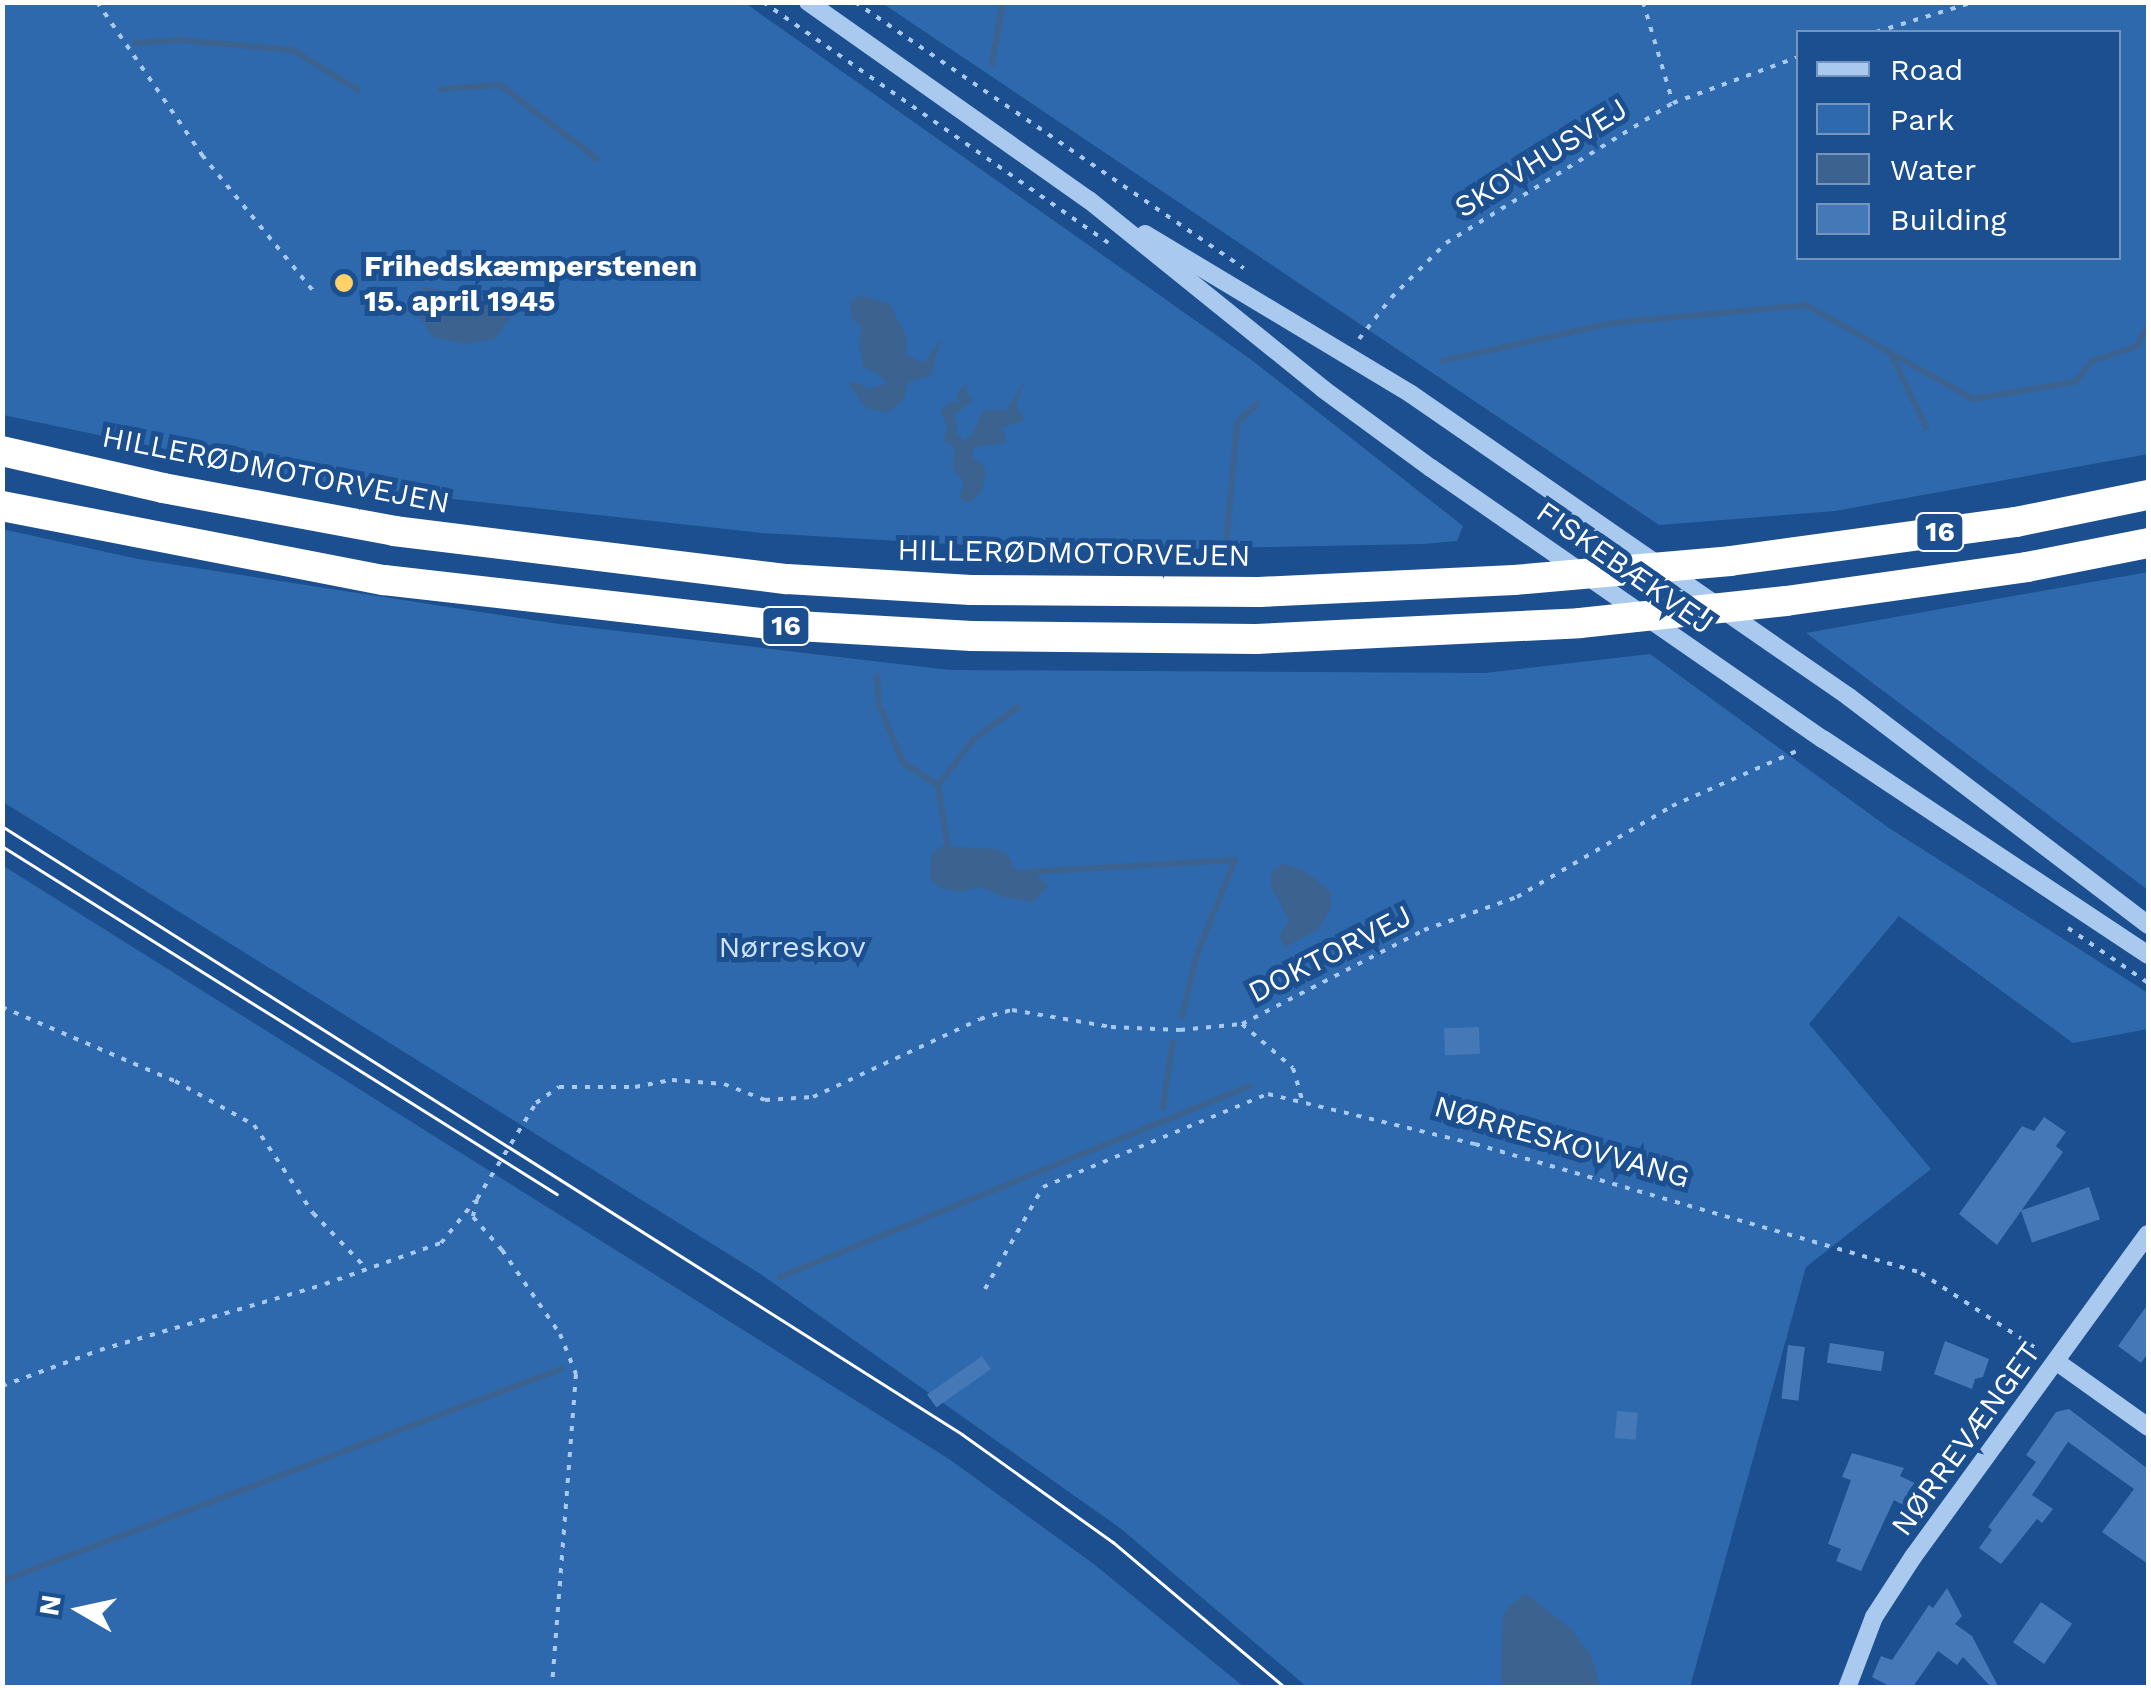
<!DOCTYPE html>
<meta charset="utf-8">
<style>
body{margin:0}
#map{position:relative;width:2151px;height:1690px;overflow:hidden;background:#1b4f8f;font-family:"Work Sans",sans-serif}
div>[style]{position:absolute}
.green>*{inset:0;background:#2e69ad}
.water>*{inset:0;background:#3c6290}
.stream>*{height:6px;margin:-3px;padding:0 3px;transform-origin:3px;border-radius:3px;background:#3c6290}
.building>*{inset:0;background:#4478b7;transform-origin:0 0}
.path>*{height:4px;margin-top:-2px;transform-origin:0;background:repeating-linear-gradient(90deg,#a9c9ee 0 5px,transparent 0 13px)}
.minor>*{height:18px;margin:-9px;padding:0 9px;transform-origin:9px;border-radius:9px;background:#a9c9ee}
.highway>*{height:30px;margin:-15px;padding:0 15px;transform-origin:15px;border-radius:15px;background:#fff}
.tram>*{height:2.5px;margin:-1.25px;padding:0 1.25px;transform-origin:1.25px;border-radius:1.25px;background:#fff}
.path-bridge>*{height:4px;margin-top:-2px;transform-origin:0;background:repeating-linear-gradient(90deg,#a9c9ee 0 5px,transparent 0 13px)}
.highway-bridge>*{height:30px;margin:-15px;padding:0 15px;transform-origin:15px;border-radius:15px;background:#fff}
.dots>*{width:28px;height:28px;translate:-50% -50%;box-sizing:border-box;border:5px solid #1b4f8f;border-radius:50%}
span{translate:-50% -50%;white-space:nowrap;text-align:center;line-height:1.15;-webkit-text-stroke:10px #1b4f8f;paint-order:stroke}
.shield-label span{padding:2px 8px;background:#1b4f8f;border:2px solid;border-radius:8px;-webkit-text-stroke-width:0}
.shield-label{font-size:28px;color:#fff;font-weight:700}
.street-label{font-size:30px;color:#fff}
.poi-label{font-size:30px;color:#fff;font-weight:700}
.left{translate:0 -50%;text-align:left}
.park-label{font-size:30px;color:#cfe3fa}
.frame{position:absolute;inset:0;border:5px solid #fff;pointer-events:none}
.legend{position:absolute;left:1796px;top:30px;width:325px;height:230px;box-sizing:border-box;background:#1b4f8f;border:2px solid #7695bc;margin:0;padding:12px 18px;list-style:none;font-size:30px;color:#fff}
.legend li{display:flex;align-items:center;gap:20px;height:50px}
.legend b{width:50px;border:2px solid #7695bc}
.north{position:absolute;left:30px;top:1560px;width:100px;height:100px;-webkit-text-stroke:8px #1b4f8f;paint-order:stroke;rotate:279deg;font-size:28px;font-weight:700;line-height:40px;text-align:center;color:#fff}
.north::after{content:'';display:block;margin:auto;width:35px;height:45px;background:#fff;clip-path:polygon(50% 0,100% 100%,50% 72%,0 100%)}
</style>
<div id="map">
<div class="green">
<div style="clip-path:polygon(2px 3px,745px 3px,1253px 361px,1463px 526px,1457px 541px,1423px 544px,1071px 551px,762px 533px,352px 488px,3px 415px)"></div>
<div style="clip-path:polygon(evenodd,882px 3px,2148px 3px,2148px 454px,1835px 511px,1659px 525px,882px 3px,2118px 32px,2118px 258px,1798px 258px,1798px 32px,2118px 32px)"></div>
<div style="clip-path:polygon(2px 529px,138px 559px,559px 624px,950px 670px,1485px 673px,1650px 654px,1889px 828px,2148px 993px,2148px 1029px,2073px 1043px,1899px 916px,1809px 1024px,1931px 1169px,1806px 1267px,1690px 1687px,1307px 1687px,1120px 1528px,762px 1275px,3px 802px)"></div>
<div style="clip-path:polygon(2148px 572px,2148px 890px,1806px 633px)"></div>
<div style="clip-path:polygon(2px 865px,949px 1459px,1095px 1565px,1244px 1687px,3px 1687px)"></div>
</div>
<div class="water">
<div style="clip-path:polygon(424px 287px,481px 297px,510px 318px,496px 339px,465px 344px,433px 337px,414px 310px)"></div>
<div style="clip-path:polygon(859px 295px,890px 304px,907px 339px,906px 355px,924px 363px,941px 337px,931px 376px,908px 382px,904px 399px,888px 413px,866px 408px,849px 384px,853px 381px,870px 389px,885px 384px,885px 379px,864px 367px,859px 345px,861px 327px,852px 319px,850px 302px)"></div>
<div style="clip-path:polygon(1026px 379px,1016px 404px,1025px 421px,1002px 427px,1007px 443px,973px 447px,973px 458px,984px 466px,986px 475px,980px 494px,970px 503px,963px 501px,959px 497px,964px 482px,953px 468px,955px 447px,944px 441px,947px 426px,940px 411px,950px 401px,959px 403px,957px 393px,967px 382px,965px 389px,973px 401px,955px 414px,957px 434px,964px 440px,972px 435px,983px 410px,1006px 410px)"></div>
<div style="clip-path:polygon(942px 846px,995px 849px,1008px 855px,1014px 868px,1036px 874px,1048px 886px,1033px 902px,1004px 897px,981px 887px,959px 892px,940px 888px,930px 878px,932px 853px)"></div>
<div style="clip-path:polygon(1282px 863px,1306px 872px,1331px 892px,1331px 908px,1319px 929px,1285px 947px,1279px 937px,1289px 921px,1271px 886px,1271px 874px)"></div>
<div style="clip-path:polygon(1525px 1593px,1570px 1628px,1591px 1656px,1600px 1687px,1501px 1687px,1503px 1613px)"></div>
</div>
<div class="stream">
<div style="left:135px;top:43px;width:45px;rotate:-3.8deg"></div>
<div style="left:180px;top:40px;width:113px;rotate:5.1deg"></div>
<div style="left:293px;top:50px;width:76px;rotate:31.6deg"></div>
<div style="left:992px;top:64px;width:63px;rotate:-79.9deg"></div>
<div style="left:441px;top:89px;width:59px;rotate:-3.9deg"></div>
<div style="left:500px;top:85px;width:122px;rotate:37.3deg"></div>
<div style="left:1892px;top:356px;width:79px;rotate:64.4deg"></div>
<div style="left:1442px;top:361px;width:174px;rotate:-12.6deg"></div>
<div style="left:1612px;top:323px;width:195px;rotate:-5.3deg"></div>
<div style="left:1806px;top:305px;width:192px;rotate:29.4deg"></div>
<div style="left:1973px;top:399px;width:103px;rotate:-9.5deg"></div>
<div style="left:2075px;top:382px;width:27px;rotate:-51deg"></div>
<div style="left:2092px;top:361px;width:47px;rotate:-18.4deg"></div>
<div style="left:2137px;top:346px;width:24px;rotate:-62deg"></div>
<div style="left:1227px;top:536px;width:113px;rotate:-84.9deg"></div>
<div style="left:1237px;top:423px;width:28px;rotate:-44deg"></div>
<div style="left:877px;top:676px;width:29px;rotate:86deg"></div>
<div style="left:879px;top:705px;width:63px;rotate:67.5deg"></div>
<div style="left:903px;top:763px;width:41px;rotate:32.2deg"></div>
<div style="left:948px;top:847px;width:63px;rotate:-99.2deg"></div>
<div style="left:938px;top:785px;width:58px;rotate:-52deg"></div>
<div style="left:974px;top:739px;width:54px;rotate:-36deg"></div>
<div style="left:1028px;top:872px;width:207px;rotate:-3.3deg"></div>
<div style="left:1235px;top:860px;width:101px;rotate:112deg"></div>
<div style="left:1197px;top:954px;width:64px;rotate:103.6deg"></div>
<div style="left:1163px;top:1107px;width:66px;rotate:-81.3deg"></div>
<div style="left:780px;top:1277px;width:507px;rotate:-22.12deg"></div>
<div style="left:2px;top:1581px;width:598px;rotate:-20.77deg"></div>
</div>
<div class="building">
<div style="left:1479px;top:1027px;width:27px;height:35px;rotate:88deg"></div>
<div style="clip-path:polygon(2044px 1117px,2066px 1132px,2056px 1146px,2063px 1152px,1997px 1245px,1959px 1214px,2022px 1126px,2034px 1131px)"></div>
<div style="left:2089px;top:1187px;width:34px;height:72px;rotate:71deg"></div>
<div style="clip-path:polygon(2148px 1304px,2148px 1353px,2141px 1363px,2118px 1346px)"></div>
<div style="clip-path:polygon(1945px 1341px,1989px 1359px,1983px 1377px,1975px 1379px,1972px 1389px,1934px 1374px)"></div>
<div style="left:1830px;top:1343px;width:55px;height:20px;rotate:9deg"></div>
<div style="left:1788px;top:1345px;width:17px;height:54px;rotate:7deg"></div>
<div style="left:982px;top:1356px;width:16px;height:67px;rotate:55deg"></div>
<div style="clip-path:polygon(2069px 1409px,2148px 1469px,2148px 1564px,2102px 1532px,2134px 1489px,2068px 1442px,2032px 1495px,2053px 1509px,2042px 1523px,2037px 1519px,2001px 1564px,1979px 1548px,1992px 1530px,1988px 1527px,2036px 1462px,2026px 1455px,2056px 1412px)"></div>
<div style="left:1617px;top:1411px;width:21px;height:27px;rotate:5deg"></div>
<div style="clip-path:polygon(1852px 1453px,1904px 1468px,1900px 1476px,1925px 1488px,1914px 1511px,1894px 1500px,1861px 1571px,1836px 1561px,1841px 1549px,1828px 1544px,1851px 1480px,1842px 1477px)"></div>
<div style="clip-path:polygon(1947px 1588px,1962px 1616px,1955px 1624px,1972px 1636px,1999px 1688px,1992px 1688px,1963px 1657px,1957px 1665px,1938px 1651px,1912px 1688px,1893px 1688px,1872px 1677px,1881px 1656px,1892px 1660px,1929px 1605px,1933px 1608px)"></div>
<div style="left:2041px;top:1602px;width:38px;height:49px;rotate:35deg"></div>
</div>
<div class="path">
<div style="left:97px;top:2px;width:186px;rotate:55.5deg"></div>
<div style="left:202px;top:155px;width:178px;rotate:50.7deg"></div>
<div style="left:763px;top:2px;width:421px;rotate:34.9deg"></div>
<div style="left:855px;top:2px;width:471px;rotate:34.4deg"></div>
<div style="left:1643px;top:2px;width:105px;rotate:73.5deg"></div>
<div style="left:1876px;top:32px;width:102px;rotate:-17deg"></div>
<div style="left:1359px;top:339px;width:52px;rotate:-52deg"></div>
<div style="left:1391px;top:298px;width:78px;rotate:-45deg"></div>
<div style="left:1446px;top:243px;width:267px;rotate:-31.7deg"></div>
<div style="left:1673px;top:103px;width:133px;rotate:-20.2deg"></div>
<div style="left:2068px;top:928px;width:97px;rotate:34.5deg"></div>
<div style="left:2px;top:1007px;width:188px;rotate:23.2deg"></div>
<div style="left:175px;top:1081px;width:90px;rotate:29.1deg"></div>
<div style="left:254px;top:1125px;width:106px;rotate:56.2deg"></div>
<div style="left:313px;top:1213px;width:76px;rotate:46.1deg"></div>
<div style="left:1242px;top:1024px;width:67px;rotate:40.8deg"></div>
<div style="left:1293px;top:1068px;width:35px;rotate:74deg"></div>
<div style="left:536px;top:1103px;width:28px;rotate:-35deg"></div>
<div style="left:559px;top:1087px;width:76px"></div>
<div style="left:635px;top:1087px;width:38px;rotate:-11deg"></div>
<div style="left:672px;top:1080px;width:52px;rotate:4.4deg"></div>
<div style="left:724px;top:1084px;width:44px;rotate:21.3deg"></div>
<div style="left:765px;top:1100px;width:48px;rotate:-3.6deg"></div>
<div style="left:813px;top:1097px;width:184px;rotate:-25deg"></div>
<div style="left:980px;top:1019px;width:33px;rotate:-16deg"></div>
<div style="left:1012px;top:1010px;width:100px;rotate:9.7deg"></div>
<div style="left:1111px;top:1027px;width:69px;rotate:2.5deg"></div>
<div style="left:1180px;top:1030px;width:62px;rotate:-5.5deg"></div>
<div style="left:1242px;top:1024px;width:205px;rotate:-27.3deg"></div>
<div style="left:1424px;top:930px;width:99px;rotate:-19.5deg"></div>
<div style="left:1517px;top:897px;width:180px;rotate:-30.4deg"></div>
<div style="left:1672px;top:806px;width:141px;rotate:-23.8deg"></div>
<div style="left:477px;top:1199px;width:18px;rotate:103deg"></div>
<div style="left:473px;top:1217px;width:44px;rotate:48.7deg"></div>
<div style="left:502px;top:1250px;width:102px;rotate:55.4deg"></div>
<div style="left:560px;top:1334px;width:43px;rotate:68.2deg"></div>
<div style="left:576px;top:1374px;width:315px;rotate:94.4deg"></div>
<div style="left:985px;top:1289px;width:117px;rotate:-60.4deg"></div>
<div style="left:1043px;top:1187px;width:243px;rotate:-22.5deg"></div>
<div style="left:1268px;top:1094px;width:213px;rotate:13.6deg"></div>
<div style="left:1475px;top:1144px;width:464px;rotate:16.1deg"></div>
<div style="left:1921px;top:1273px;width:142px;rotate:33.2deg"></div>
<div style="left:2px;top:1386px;width:104px;rotate:-20.2deg"></div>
<div style="left:100px;top:1350px;width:234px;rotate:-16.3deg"></div>
<div style="left:325px;top:1284px;width:123px;rotate:-19.5deg"></div>
<div style="left:441px;top:1243px;width:54px;rotate:-51deg"></div>
</div>
<div class="minor">
<div style="left:808px;top:2px;width:344px;rotate:35.2deg"></div>
<div style="left:1089px;top:200px;width:301px;rotate:38.9deg"></div>
<div style="left:1323px;top:389px;width:134px;rotate:36.2deg"></div>
<div style="left:1431px;top:468px;width:477px;rotate:34.7deg"></div>
<div style="left:1823px;top:739px;width:390px;rotate:33.6deg"></div>
<div style="left:1145px;top:234px;width:310px;rotate:31deg"></div>
<div style="left:1411px;top:394px;width:533px;rotate:34.67deg"></div>
<div style="left:1849px;top:697px;width:376px;rotate:37.3deg"></div>
<div style="left:2057px;top:1362px;width:112px;rotate:35.5deg"></div>
<div style="left:1847px;top:1688px;width:76px;rotate:-69.2deg"></div>
<div style="left:1874px;top:1617px;width:72px;rotate:-57deg"></div>
<div style="left:1913px;top:1557px;width:399px;rotate:-54deg"></div>
</div>
<div class="highway">
<div style="left:2px;top:451px;width:165px;rotate:12.9deg"></div>
<div style="left:163px;top:488px;width:235px;rotate:10.5deg"></div>
<div style="left:394px;top:531px;width:396px;rotate:7deg"></div>
<div style="left:787px;top:579px;width:184px;rotate:3.4deg"></div>
<div style="left:971px;top:590px;width:288px;rotate:0.4deg"></div>
<div style="left:1259px;top:592px;width:255px;rotate:-2.7deg"></div>
<div style="left:2px;top:506px;width:389px;rotate:11deg"></div>
<div style="left:384px;top:580px;width:399px;rotate:6.5deg"></div>
<div style="left:780px;top:625px;width:192px;rotate:3.3deg"></div>
<div style="left:972px;top:636px;width:284px;rotate:0.6deg"></div>
<div style="left:1256px;top:639px;width:324px;rotate:-2.8deg"></div>
<div style="left:1730px;top:561px;width:289px;rotate:-7.8deg"></div>
<div style="left:2016px;top:522px;width:135px;rotate:-11.6deg"></div>
<div style="left:1786px;top:601px;width:243px;rotate:-8deg"></div>
<div style="left:2027px;top:567px;width:123px;rotate:-11.2deg"></div>
</div>
<div class="tram">
<div style="left:2px;top:826px;width:1136px;rotate:32.35deg"></div>
<div style="left:962px;top:1434px;width:186px;rotate:35.6deg"></div>
<div style="left:1113px;top:1542px;width:226px;rotate:40.2deg"></div>
<div style="left:2px;top:846px;width:655px;rotate:32.09deg"></div>
</div>
<div class="path-bridge">
<div style="left:477px;top:1199px;width:113px;rotate:-58.4deg"></div>
</div>
<div class="highway-bridge">
<div style="left:1514px;top:580px;width:217px;rotate:-5deg"></div>
<div style="left:1580px;top:623px;width:207px;rotate:-6.1deg"></div>
</div>
<div class="dots">
<div style="left:344px;top:283px;background:#ffd166"></div>
</div>
<div class="shield-label">
<span style="left:1940px;top:532px">16</span>
<span style="left:786px;top:626px">16</span>
</div>
<div class="street-label">
<span style="left:1541px;top:158px;rotate:-32deg">SKOVHUSVEJ</span>
<span style="left:276px;top:470px;rotate:11deg">HILLERØDMOTORVEJEN</span>
<span style="left:1074px;top:553px;rotate:1deg">HILLERØDMOTORVEJEN</span>
<span style="left:1625px;top:568px;rotate:35deg">FISKEBÆKVEJ</span>
<span style="left:1330px;top:954px;rotate:-27deg">DOKTORVEJ</span>
<span style="left:1562px;top:1142px;rotate:16deg">NØRRESKOVVANG</span>
<span style="left:1966px;top:1439px;rotate:-54deg">NØRREVÆNGET</span>
</div>
<div class="poi-label">
<span class="left" style="left:364px;top:283px">Frihedskæmperstenen<br>15. april 1945</span>
</div>
<div class="park-label">
<span style="left:792px;top:947px">Nørreskov</span>
</div>
<div class="frame"></div>
<ul class="legend">
<li><b style="height:12px;background:#a9c9ee"></b>Road</li>
<li><b style="height:28px;background:#2e69ad"></b>Park</li>
<li><b style="height:28px;background:#3c6290"></b>Water</li>
<li><b style="height:28px;background:#4478b7"></b>Building</li>
</ul>
<div class="north">N</div>
</div>
